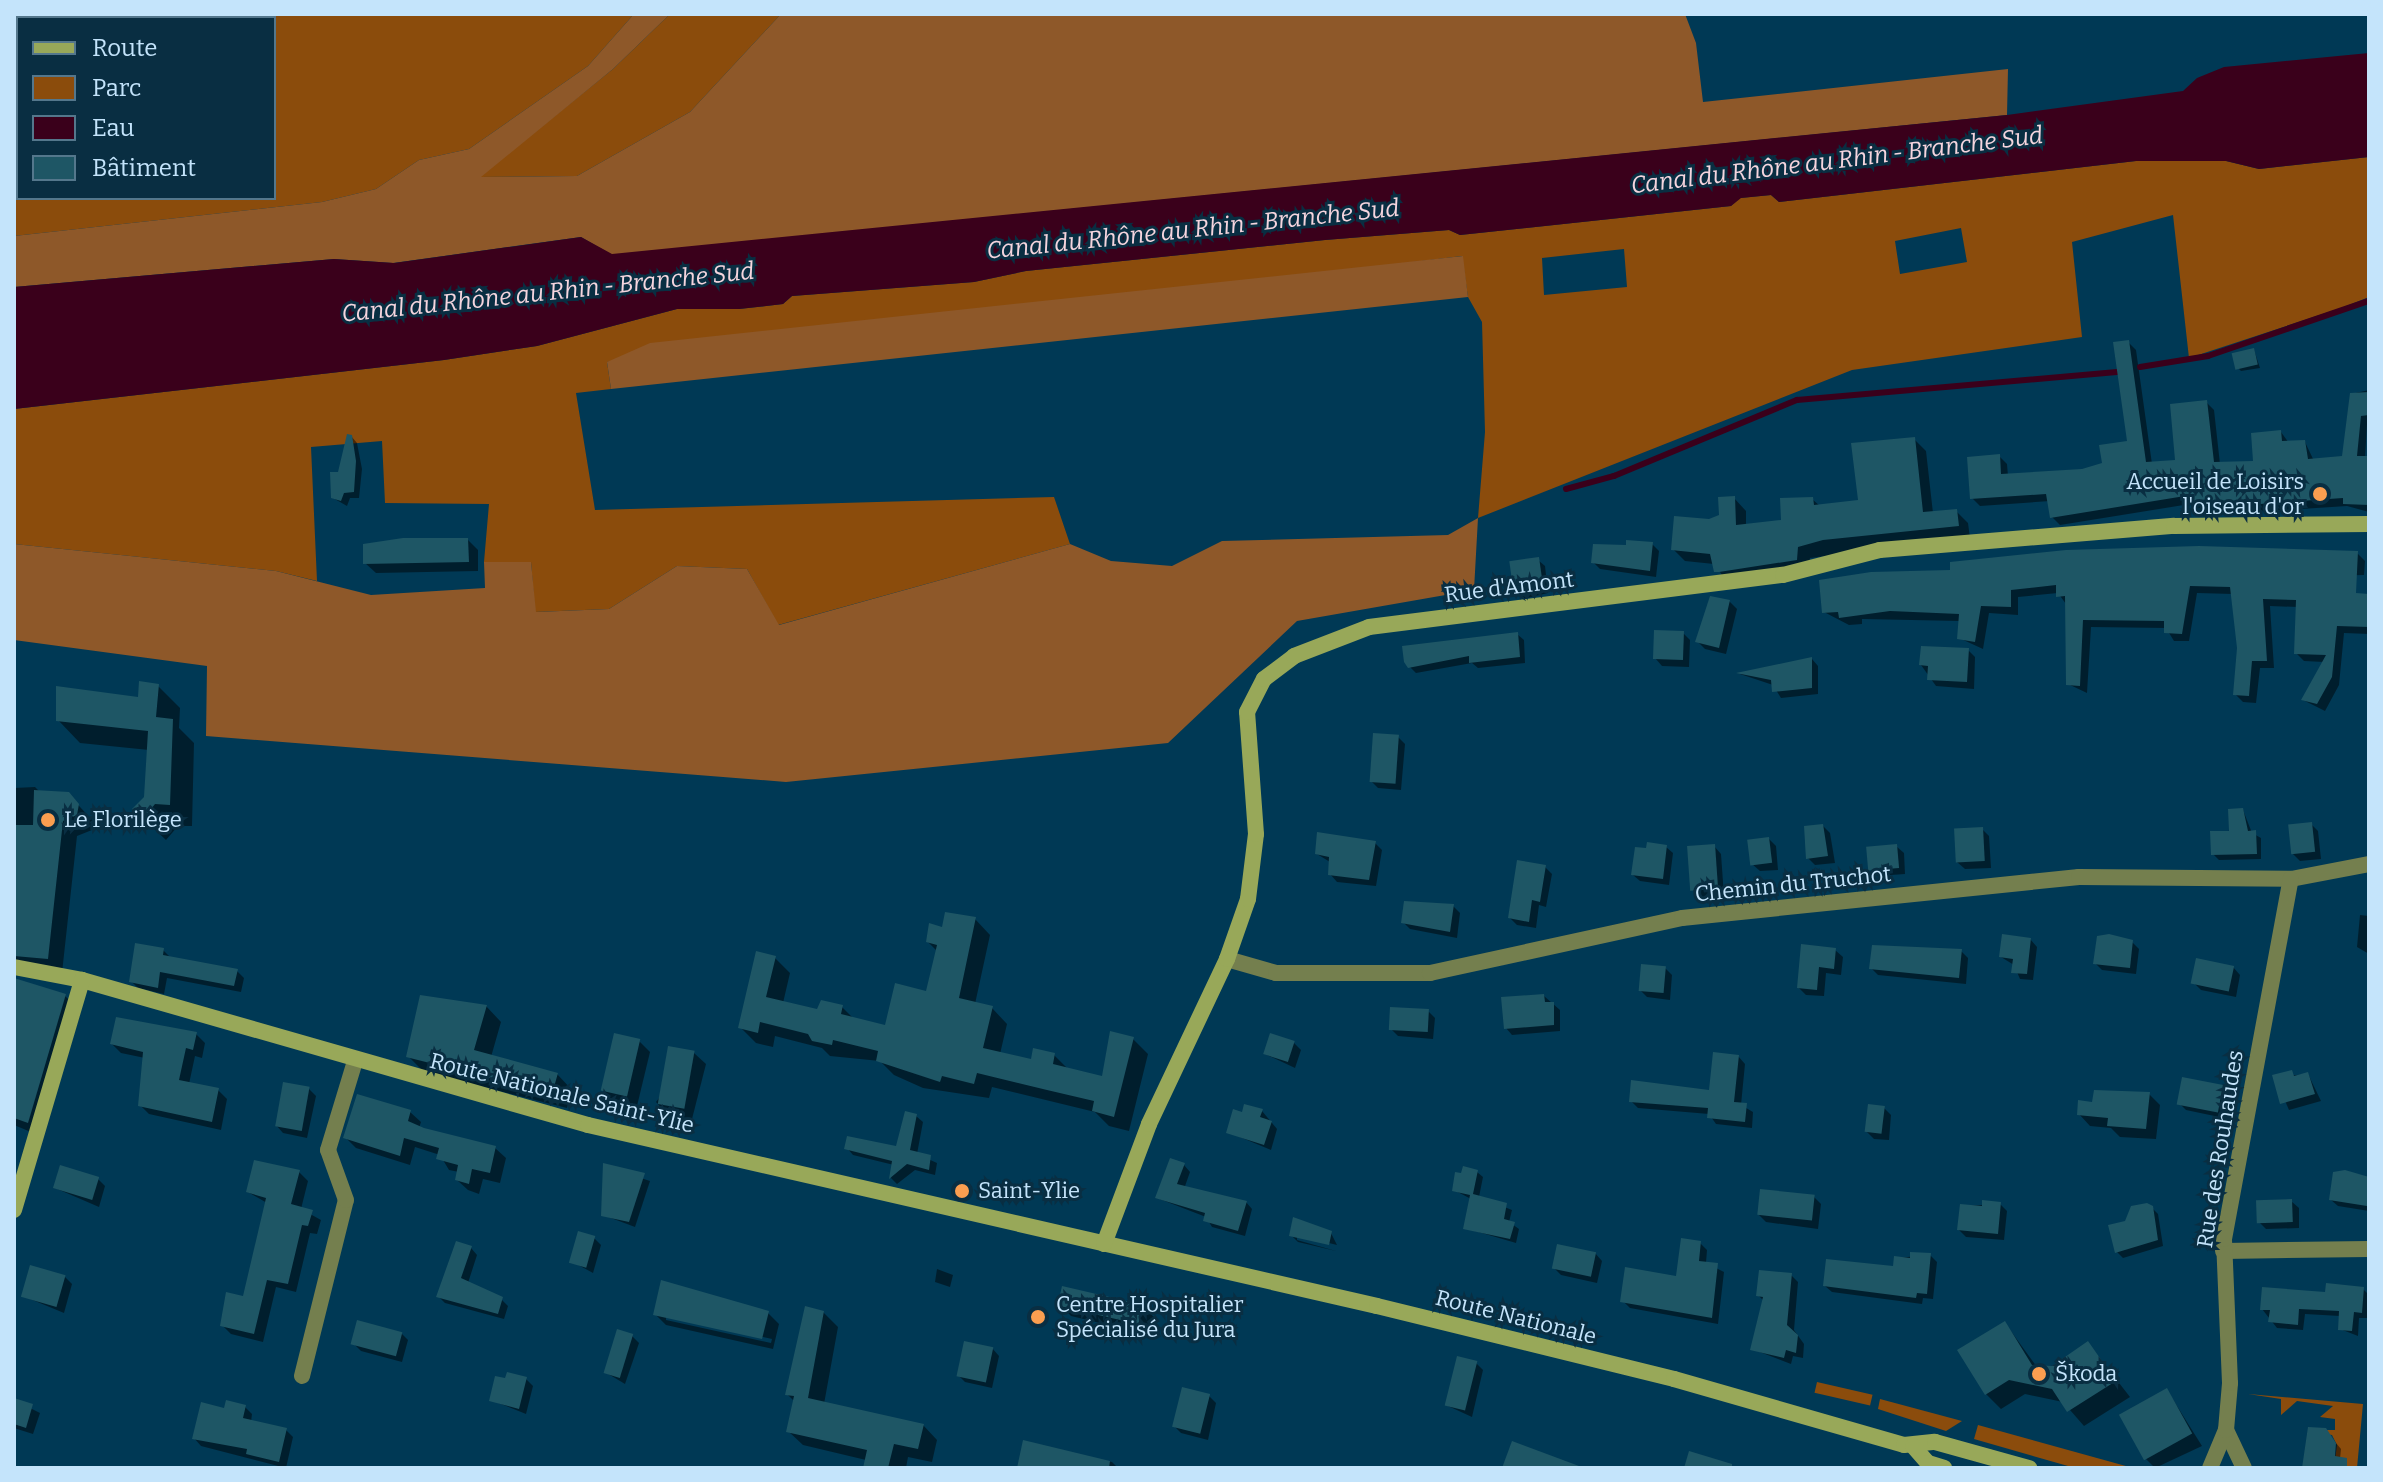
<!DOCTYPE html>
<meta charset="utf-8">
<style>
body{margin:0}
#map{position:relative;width:2383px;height:1482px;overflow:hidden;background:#003955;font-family:Bitter,serif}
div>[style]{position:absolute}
.green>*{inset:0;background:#8b4c0c;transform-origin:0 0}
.forest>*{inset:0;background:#8e5829}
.water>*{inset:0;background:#3a001b}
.shadow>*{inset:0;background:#0007}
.stream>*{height:6px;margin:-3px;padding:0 3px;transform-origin:3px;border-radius:3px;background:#3a001b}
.building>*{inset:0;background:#1e5665;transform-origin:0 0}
.street>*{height:16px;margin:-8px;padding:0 8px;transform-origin:8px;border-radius:8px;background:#747f4e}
.secondary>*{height:16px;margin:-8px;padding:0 8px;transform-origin:8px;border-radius:8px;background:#98a859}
.dots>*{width:22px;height:22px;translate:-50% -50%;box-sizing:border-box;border:4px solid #092e42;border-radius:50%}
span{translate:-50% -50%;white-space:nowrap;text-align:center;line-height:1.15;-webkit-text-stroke:6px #092e42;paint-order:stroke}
.poi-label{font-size:22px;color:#c4e4fb}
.right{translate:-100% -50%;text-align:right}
.left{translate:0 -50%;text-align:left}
.street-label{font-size:22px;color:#c4e4fb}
.water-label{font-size:24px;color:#f5d5de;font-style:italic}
.frame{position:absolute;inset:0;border:16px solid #c4e4fb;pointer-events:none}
.legend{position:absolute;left:16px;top:16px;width:260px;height:184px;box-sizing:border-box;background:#092e42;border:2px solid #54778c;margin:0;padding:10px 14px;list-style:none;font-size:24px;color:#c4e4fb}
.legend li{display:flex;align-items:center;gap:16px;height:40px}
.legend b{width:40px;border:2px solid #54778c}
</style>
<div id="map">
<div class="green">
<div style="clip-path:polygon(evenodd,14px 14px,634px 14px,588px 66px,469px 149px,419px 160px,376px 189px,322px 202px,14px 236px,14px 14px,18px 18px,274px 18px,274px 198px,18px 198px,18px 18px)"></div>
<div style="clip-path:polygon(670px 14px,781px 14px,690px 112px,577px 176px,479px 177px,613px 69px)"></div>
<div style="clip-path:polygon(evenodd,2369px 157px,2369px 297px,2344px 307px,2189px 358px,2173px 215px,2072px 242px,2082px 337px,1852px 370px,1478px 518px,1485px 432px,1482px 322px,1468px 297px,1462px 256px,607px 362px,611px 389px,576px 393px,595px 510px,1054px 497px,1070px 544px,778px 625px,747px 569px,677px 566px,609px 609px,535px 612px,531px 562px,484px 562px,489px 504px,385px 503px,382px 441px,311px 447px,317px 581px,276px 571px,14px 544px,14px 409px,444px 360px,537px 346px,677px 309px,739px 309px,783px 304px,792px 296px,974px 282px,1026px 271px,1325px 240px,1449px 230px,1460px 235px,1731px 206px,1740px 198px,1771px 195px,1779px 202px,2136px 161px,2226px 161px,2259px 169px,2369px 157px,1961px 228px,1967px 262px,1900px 274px,1895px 241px,1961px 228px,2369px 157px,1624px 249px,1627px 287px,1544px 295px,1542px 258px,1624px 249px)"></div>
<div style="left:1817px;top:1382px;width:57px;height:11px;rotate:13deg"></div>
<div style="clip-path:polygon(2248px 1394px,2363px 1404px,2357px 1468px,2334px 1468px,2337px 1445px,2332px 1435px,2324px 1434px,2325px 1430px,2335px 1430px,2335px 1419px,2320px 1417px,2333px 1406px,2297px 1401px,2281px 1415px,2281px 1399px)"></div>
<div style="clip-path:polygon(1880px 1399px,1962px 1421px,1946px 1431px,1878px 1409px)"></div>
<div style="clip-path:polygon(1978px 1425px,2133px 1468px,2075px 1468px,1974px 1439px)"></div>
</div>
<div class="forest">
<div style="clip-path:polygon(634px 14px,670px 14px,613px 69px,481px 177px,577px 176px,690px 112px,781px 14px,1685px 14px,1696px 43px,1703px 102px,2008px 69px,2007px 115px,612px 255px,581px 237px,393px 263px,334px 259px,14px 287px,14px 236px,322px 202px,376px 189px,419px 160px,469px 149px,588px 66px)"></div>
<div style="clip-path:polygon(1463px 256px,1468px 297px,611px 389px,607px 362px,650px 343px)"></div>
<div style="clip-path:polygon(1478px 518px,1474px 590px,1297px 621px,1168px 743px,786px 782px,206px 736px,207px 666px,14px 640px,14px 544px,276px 571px,371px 595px,485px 588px,484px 562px,531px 562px,536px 612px,609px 609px,677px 566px,747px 569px,779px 625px,1070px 544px,1111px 561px,1172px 566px,1222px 541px,1448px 535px)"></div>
</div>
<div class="water">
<div style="clip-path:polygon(2369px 53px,2369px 157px,2259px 169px,2226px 161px,2136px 161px,1779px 202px,1771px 195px,1741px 198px,1731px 206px,1460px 235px,1449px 230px,1325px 240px,1026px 271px,974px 282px,792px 296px,783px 304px,739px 309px,677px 309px,537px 346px,444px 360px,14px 409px,14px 287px,334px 259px,394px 263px,581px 237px,612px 254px,2007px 115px,2183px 91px,2197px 78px,2224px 67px)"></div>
</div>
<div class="shadow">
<div style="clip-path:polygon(2128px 342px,2136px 350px,2152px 464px,2178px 462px,2206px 402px,2214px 410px,2220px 464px,2256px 463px,2281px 432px,2289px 443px,2305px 442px,2314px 461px,2344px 458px,2351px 394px,2369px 390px,2365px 458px,2369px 458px,2369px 512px,2347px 506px,2269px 511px,2195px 508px,2190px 504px,2060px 525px,2052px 517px,2050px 501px,1980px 506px,1972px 498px,1999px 456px,2007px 464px,2008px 476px,2083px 471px,2104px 464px,2129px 443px)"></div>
<div style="clip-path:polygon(2254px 350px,2260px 368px,2241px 371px,2238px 368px)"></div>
<div style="clip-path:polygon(351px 436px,357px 443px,362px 469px,359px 498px,350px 498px,347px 506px,333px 498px)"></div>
<div style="clip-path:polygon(1914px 439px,1926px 451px,1933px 513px,1956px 511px,1968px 523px,1970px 538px,1810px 558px,1808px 572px,1728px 583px,1714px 564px,1685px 561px,1673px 549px,1721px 516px,1734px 498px,1746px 511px,1746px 526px,1783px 522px,1812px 499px,1820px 506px,1860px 502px)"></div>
<div style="clip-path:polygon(468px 540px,478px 550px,478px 571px,376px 573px,365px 563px)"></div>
<div style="clip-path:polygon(1652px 544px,1659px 551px,1656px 577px,1600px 569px,1593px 562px,1628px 547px)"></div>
<div style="clip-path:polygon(2357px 553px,2365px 561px,2364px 575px,2322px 576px,2322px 594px,2369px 596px,2369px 634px,2344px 633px,2339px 685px,2325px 711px,2303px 700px,2324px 662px,2304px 661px,2296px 653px,2298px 607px,2270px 606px,2274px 668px,2260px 668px,2256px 703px,2243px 702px,2235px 694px,2239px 648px,2233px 594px,2197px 593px,2189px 641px,2174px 641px,2166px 628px,2091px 627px,2087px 693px,2068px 684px,2066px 604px,2058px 593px,2018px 597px,2018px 615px,1989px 613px,1983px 649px,1959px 638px,1960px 621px,1862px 619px,1862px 624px,1849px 625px,1824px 612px,1821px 582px)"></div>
<div style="clip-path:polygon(1538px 560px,1545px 566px,1548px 593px,1523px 599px,1516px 592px)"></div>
<div style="clip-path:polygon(1729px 601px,1737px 609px,1726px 654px,1705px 649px,1698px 642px)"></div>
<div style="clip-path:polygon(1683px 633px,1690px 640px,1689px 667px,1662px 666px,1655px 658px)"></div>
<div style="clip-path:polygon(1517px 634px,1524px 640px,1525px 663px,1478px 668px,1472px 663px,1416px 673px,1410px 667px)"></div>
<div style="clip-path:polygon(1968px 650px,1975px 657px,1974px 689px,1936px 686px,1921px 665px)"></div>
<div style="clip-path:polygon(1812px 659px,1818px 666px,1818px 694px,1781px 698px,1773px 685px,1740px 674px)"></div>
<div style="clip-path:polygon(158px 686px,180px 708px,179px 728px,194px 743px,192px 826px,178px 826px,166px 840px,135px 811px,146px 798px,149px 750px,80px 743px,58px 720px,140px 699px)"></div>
<div style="clip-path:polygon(1398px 737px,1405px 744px,1401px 790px,1378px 788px,1371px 781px)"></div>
<div style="clip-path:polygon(35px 787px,41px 793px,68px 794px,93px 821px,92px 830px,77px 836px,62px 973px,14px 966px,14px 788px)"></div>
<div style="clip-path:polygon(2243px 810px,2252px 833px,2261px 838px,2261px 859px,2219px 860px,2213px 854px)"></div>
<div style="clip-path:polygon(2311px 824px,2318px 831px,2321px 859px,2300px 861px,2293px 854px)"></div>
<div style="clip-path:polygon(1823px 826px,1830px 833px,1835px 863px,1815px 865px,1808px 858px)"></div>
<div style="clip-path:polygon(1982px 829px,1989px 836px,1991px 868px,1965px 869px,1957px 862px)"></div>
<div style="clip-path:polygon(1769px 839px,1776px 846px,1778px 870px,1760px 871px,1752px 864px)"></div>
<div style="clip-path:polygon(1375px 843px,1382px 850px,1376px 886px,1337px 882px,1330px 874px,1330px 862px,1317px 854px)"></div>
<div style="clip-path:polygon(1714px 846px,1721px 854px,1724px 896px,1700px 897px,1693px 890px)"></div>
<div style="clip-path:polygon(1896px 846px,1904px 853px,1905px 874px,1877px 876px,1870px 868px)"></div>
<div style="clip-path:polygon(1666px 847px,1673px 853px,1669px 885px,1640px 881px,1633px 875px,1636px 849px)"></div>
<div style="clip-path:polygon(1545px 867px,1552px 874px,1546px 907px,1539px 905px,1536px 928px,1517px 925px,1510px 918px)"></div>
<div style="clip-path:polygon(1453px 906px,1460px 913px,1457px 938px,1410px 929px,1403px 922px)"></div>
<div style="clip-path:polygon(2360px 915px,2369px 916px,2369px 954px,2357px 947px)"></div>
<div style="clip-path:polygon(975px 919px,990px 935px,975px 1004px,992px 1008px,1007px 1024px,1000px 1054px,1032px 1062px,1054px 1055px,1069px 1070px,1104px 1078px,1133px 1039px,1148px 1054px,1129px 1131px,1109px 1126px,1095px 1112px,992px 1087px,989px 1098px,923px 1088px,894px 1075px,880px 1061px,830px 1056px,822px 1048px,775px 1036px,773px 1047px,756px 1043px,740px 1027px,775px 958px,790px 973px,783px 1003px,818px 1011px,842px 1007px,854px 1019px,886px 1027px,927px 993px,937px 951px,928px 942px,943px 930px)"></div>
<div style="clip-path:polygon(2030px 939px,2037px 947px,2033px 980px,2020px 979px,2014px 965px,2001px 957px)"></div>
<div style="clip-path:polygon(2132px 942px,2139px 949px,2136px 974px,2102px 970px,2095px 963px)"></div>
<div style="clip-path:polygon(163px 950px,170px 957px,237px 971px,244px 978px,241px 992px,167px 978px,164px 994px,138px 988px,131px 981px)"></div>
<div style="clip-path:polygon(1835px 950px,1843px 957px,1841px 975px,1826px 973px,1824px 996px,1806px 995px,1799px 988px)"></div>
<div style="clip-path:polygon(1961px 951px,1968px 958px,1966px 984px,1878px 975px,1871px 968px)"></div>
<div style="clip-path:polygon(2233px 967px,2240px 975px,2236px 997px,2201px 990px,2194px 983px)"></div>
<div style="clip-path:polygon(1665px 968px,1672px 975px,1670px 1000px,1647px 997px,1640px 990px)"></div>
<div style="clip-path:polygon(14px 980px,65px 996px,81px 1011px,43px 1137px,14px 1125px)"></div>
<div style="clip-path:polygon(1544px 996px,1560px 1010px,1560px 1031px,1512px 1035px,1506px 1028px)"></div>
<div style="clip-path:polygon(486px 1006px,501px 1022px,491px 1057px,557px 1074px,572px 1090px,567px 1108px,424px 1072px,409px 1057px)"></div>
<div style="clip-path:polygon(1428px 1011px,1435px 1018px,1433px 1039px,1398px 1036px,1391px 1029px)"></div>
<div style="clip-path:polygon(196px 1034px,205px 1043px,202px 1058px,195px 1056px,189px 1084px,218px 1090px,227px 1099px,221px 1130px,149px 1114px,140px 1105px,145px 1058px,121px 1053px,112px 1044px)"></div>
<div style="clip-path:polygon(639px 1041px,650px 1052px,637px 1106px,613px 1101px,602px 1090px)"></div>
<div style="clip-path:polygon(1294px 1043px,1301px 1050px,1295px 1068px,1265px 1054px)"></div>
<div style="clip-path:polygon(694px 1053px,706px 1064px,692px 1119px,667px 1114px,656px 1102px)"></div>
<div style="clip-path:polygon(1738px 1056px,1745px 1064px,1741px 1105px,1753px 1112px,1752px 1128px,1716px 1124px,1709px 1114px,1638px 1108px,1631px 1101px,1711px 1092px)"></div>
<div style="clip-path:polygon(2308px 1074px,2321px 1101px,2289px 1110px,2275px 1077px)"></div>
<div style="clip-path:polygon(2222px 1087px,2229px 1094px,2224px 1118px,2186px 1110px,2179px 1103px)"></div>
<div style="clip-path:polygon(309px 1089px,316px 1096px,307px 1138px,283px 1133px,276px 1125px)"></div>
<div style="clip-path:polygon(2149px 1094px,2160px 1105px,2156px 1139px,2120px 1137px,2111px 1128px,2090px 1126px,2079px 1114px)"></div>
<div style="clip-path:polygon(1884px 1108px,1891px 1115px,1889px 1140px,1874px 1139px,1867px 1132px)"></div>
<div style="clip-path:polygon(1262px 1111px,1277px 1129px,1271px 1150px,1228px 1132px,1243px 1115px)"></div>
<div style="clip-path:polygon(410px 1112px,421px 1122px,419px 1128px,495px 1148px,506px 1158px,500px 1183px,483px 1179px,479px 1194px,468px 1190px,457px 1180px,459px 1172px,449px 1170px,440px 1155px,415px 1147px,410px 1165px,356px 1148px,345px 1137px)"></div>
<div style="clip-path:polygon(916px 1116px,923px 1122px,917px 1154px,937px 1163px,935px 1175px,915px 1170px,897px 1184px,891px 1178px,894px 1165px,853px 1155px,847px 1148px,898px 1149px)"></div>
<div style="clip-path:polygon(1184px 1165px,1190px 1172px,1184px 1189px,1246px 1202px,1252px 1209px,1245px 1236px,1212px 1227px,1206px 1217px,1157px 1198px)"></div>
<div style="clip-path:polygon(604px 1166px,650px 1181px,635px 1227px,603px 1215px)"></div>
<div style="clip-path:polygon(299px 1172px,308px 1181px,301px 1209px,321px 1220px,317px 1234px,310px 1233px,296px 1292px,276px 1287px,263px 1342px,231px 1334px,222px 1325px,245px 1299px,267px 1203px,248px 1192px)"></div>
<div style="clip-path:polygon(1477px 1172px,1483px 1177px,1479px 1197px,1512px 1210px,1509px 1222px,1519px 1229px,1516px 1243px,1465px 1228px,1471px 1199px,1454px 1190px)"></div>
<div style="clip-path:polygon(2335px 1175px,2369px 1179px,2369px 1211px,2338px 1206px,2331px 1200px)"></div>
<div style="clip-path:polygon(98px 1179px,105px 1186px,99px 1207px,55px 1188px)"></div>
<div style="clip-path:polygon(1814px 1197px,1821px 1204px,1818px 1229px,1766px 1222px,1759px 1215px)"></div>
<div style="clip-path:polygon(2291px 1201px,2299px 1208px,2299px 1228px,2266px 1229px,2259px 1222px)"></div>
<div style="clip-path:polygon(2000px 1204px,2007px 1211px,2004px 1240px,1966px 1237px,1959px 1230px,1962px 1206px)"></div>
<div style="clip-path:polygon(2152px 1208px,2158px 1214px,2163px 1246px,2123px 1258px,2117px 1252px,2127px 1222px)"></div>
<div style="clip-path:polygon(1331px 1233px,1337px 1245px,1297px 1235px,1297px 1240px,1336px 1251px,1298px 1242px,1291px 1235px)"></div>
<div style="clip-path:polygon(594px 1238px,601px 1245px,593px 1273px,571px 1261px)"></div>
<div style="clip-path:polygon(1700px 1243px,1707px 1250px,1706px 1263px,1724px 1272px,1718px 1324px,1630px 1308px,1623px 1301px,1678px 1279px)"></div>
<div style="clip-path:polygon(471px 1248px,477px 1255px,468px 1283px,501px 1299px,508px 1306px,504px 1319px,445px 1303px,439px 1297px)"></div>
<div style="clip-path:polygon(1595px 1253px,1602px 1261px,1597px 1283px,1561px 1275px,1554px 1268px)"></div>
<div style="clip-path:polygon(1930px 1255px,1937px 1262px,1933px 1299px,1923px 1298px,1922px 1304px,1832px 1292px,1825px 1286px,1895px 1269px,1896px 1258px)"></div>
<div style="clip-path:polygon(937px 1269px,953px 1275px,950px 1287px,935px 1282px)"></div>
<div style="clip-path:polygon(1791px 1275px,1798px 1282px,1794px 1330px,1804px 1344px,1803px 1358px,1793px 1356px,1791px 1364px,1752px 1349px,1764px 1301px,1758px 1295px)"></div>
<div style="clip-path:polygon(65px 1277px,72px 1284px,64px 1313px,23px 1296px)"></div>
<div style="clip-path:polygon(2363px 1289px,2369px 1295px,2367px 1318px,2359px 1318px,2358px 1336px,2340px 1329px,2340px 1316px,2305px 1314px,2303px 1330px,2277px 1328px,2262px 1309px)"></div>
<div style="clip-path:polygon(1060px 1305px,1142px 1306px,1154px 1317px,1150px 1335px,1071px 1316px)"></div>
<div style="clip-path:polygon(823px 1312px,838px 1327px,824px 1404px,923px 1425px,937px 1440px,932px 1462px,908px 1457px,906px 1468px,865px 1468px,866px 1460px,803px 1445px,788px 1431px,795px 1402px,787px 1394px)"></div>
<div style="clip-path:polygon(evenodd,768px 1313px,779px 1324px,773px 1349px,666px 1325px,655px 1314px,768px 1313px,666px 1315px,772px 1339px,771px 1343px,666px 1320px,666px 1315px)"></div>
<div style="clip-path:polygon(2005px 1323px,2037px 1367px,2052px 1368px,2088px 1343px,2130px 1397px,2084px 1426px,2063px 1402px,2025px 1394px,2001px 1409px,1986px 1394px)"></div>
<div style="clip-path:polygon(401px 1333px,408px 1340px,402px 1362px,361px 1351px,354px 1344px)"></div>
<div style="clip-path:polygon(632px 1336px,639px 1343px,625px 1384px,605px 1372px)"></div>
<div style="clip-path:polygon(992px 1348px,999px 1356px,992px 1388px,965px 1382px,958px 1375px)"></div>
<div style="clip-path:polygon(1476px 1363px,1483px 1370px,1472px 1417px,1448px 1406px)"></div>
<div style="clip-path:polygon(526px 1379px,533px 1386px,526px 1414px,491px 1400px)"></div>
<div style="clip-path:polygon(2167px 1390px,2202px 1446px,2155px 1468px,2146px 1459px)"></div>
<div style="clip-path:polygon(1209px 1396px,1216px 1403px,1208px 1440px,1181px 1433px,1174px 1426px)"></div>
<div style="clip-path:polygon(14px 1400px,40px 1413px,33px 1434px,14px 1428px)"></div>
<div style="clip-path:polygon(245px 1407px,252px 1414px,251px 1422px,286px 1430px,293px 1437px,286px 1468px,201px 1446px,194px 1438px,226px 1410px)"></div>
<div style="clip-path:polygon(2325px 1430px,2341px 1449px,2339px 1468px,2304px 1468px)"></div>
<div style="clip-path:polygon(1025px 1443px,1112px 1462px,1118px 1468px,1019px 1468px)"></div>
</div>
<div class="stream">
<div style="left:2140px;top:367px;width:69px;rotate:-9.2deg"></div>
<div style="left:2208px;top:356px;width:170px;rotate:-18.9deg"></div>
<div style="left:1566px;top:489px;width:50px;rotate:-15.2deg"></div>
<div style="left:1614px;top:476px;width:198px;rotate:-22.6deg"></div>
<div style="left:1797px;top:400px;width:321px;rotate:-5deg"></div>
</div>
<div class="building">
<div style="clip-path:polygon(2129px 340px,2146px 462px,2175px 460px,2170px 404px,2207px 400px,2214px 462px,2253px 461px,2251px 433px,2281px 430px,2282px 441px,2305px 440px,2308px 459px,2342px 456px,2350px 393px,2369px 392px,2369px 415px,2361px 416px,2357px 456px,2369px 456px,2369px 505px,2343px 504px,2343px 498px,2260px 504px,2185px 501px,2185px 496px,2050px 518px,2046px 494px,1970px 499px,1967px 457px,2000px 454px,2001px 474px,2082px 469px,2102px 463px,2099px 445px,2127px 441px,2113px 342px)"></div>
<div style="left:2254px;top:348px;width:17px;height:23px;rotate:77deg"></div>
<div style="clip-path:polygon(347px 434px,352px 435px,356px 461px,354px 492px,344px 493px,341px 501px,331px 498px,330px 472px,338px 472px)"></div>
<div style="clip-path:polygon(1915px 437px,1923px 512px,1957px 509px,1959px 526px,1823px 540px,1798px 547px,1797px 560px,1719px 572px,1714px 572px,1710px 554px,1671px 550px,1674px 516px,1709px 519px,1719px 515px,1718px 497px,1735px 496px,1736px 525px,1781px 520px,1780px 498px,1813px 497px,1814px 505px,1858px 500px,1851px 443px)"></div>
<div style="clip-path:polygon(403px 538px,468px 538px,469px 562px,363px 564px,363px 544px)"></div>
<div style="clip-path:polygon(1626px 540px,1653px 542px,1650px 571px,1591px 563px,1593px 544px,1626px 545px)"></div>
<div style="clip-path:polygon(2199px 546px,2358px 551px,2356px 593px,2369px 594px,2369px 627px,2337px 626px,2332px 677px,2317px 704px,2301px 700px,2326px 655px,2294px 654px,2296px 600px,2263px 599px,2267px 661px,2252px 661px,2249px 696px,2233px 695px,2237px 648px,2230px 587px,2190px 586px,2182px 634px,2164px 633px,2164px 621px,2083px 620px,2080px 686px,2066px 685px,2065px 596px,2056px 597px,2056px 585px,2011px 590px,2011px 607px,1981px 606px,1975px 642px,1957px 639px,1959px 614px,1890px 611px,1839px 618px,1838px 612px,1822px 613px,1819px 580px,1871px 572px,1950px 570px,1950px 562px,2066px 550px)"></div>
<div style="left:1539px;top:557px;width:29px;height:30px;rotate:82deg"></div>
<div style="clip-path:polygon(1710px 596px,1730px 600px,1719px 648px,1695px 642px)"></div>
<div style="left:1654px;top:630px;width:30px;height:29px;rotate:2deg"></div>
<div style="clip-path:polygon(1518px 632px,1520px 657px,1469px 663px,1469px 656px,1408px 668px,1404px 662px,1402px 646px)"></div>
<div style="clip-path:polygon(1921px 646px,1969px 648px,1967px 682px,1927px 680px,1928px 666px,1919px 665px)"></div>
<div style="clip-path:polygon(1812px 657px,1812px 688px,1772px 692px,1771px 680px,1736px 673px)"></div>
<div style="clip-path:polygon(139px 681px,159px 684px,156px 717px,173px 719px,170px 805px,155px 804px,143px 819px,132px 809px,144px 797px,148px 731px,56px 721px,56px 686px,138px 697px)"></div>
<div style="left:1373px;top:733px;width:26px;height:49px;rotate:4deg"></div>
<div style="clip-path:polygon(34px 790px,69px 792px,79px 804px,77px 815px,63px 821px,48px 959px,14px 956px,14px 825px,33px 825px)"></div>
<div style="clip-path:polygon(2243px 808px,2248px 831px,2256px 830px,2257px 854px,2211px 855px,2210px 831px,2229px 831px,2228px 809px)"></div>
<div style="left:2312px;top:822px;width:30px;height:24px;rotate:84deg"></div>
<div style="clip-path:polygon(1823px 824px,1828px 856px,1806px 859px,1804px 826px)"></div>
<div style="left:1983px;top:827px;width:34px;height:29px;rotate:87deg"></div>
<div style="clip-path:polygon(1317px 832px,1376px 841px,1369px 880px,1328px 875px,1329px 857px,1315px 854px)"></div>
<div style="left:1769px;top:837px;width:26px;height:22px;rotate:83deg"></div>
<div style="clip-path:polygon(1647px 842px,1667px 845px,1663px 879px,1631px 875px,1635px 847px,1646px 848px)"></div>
<div style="left:1715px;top:844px;width:45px;height:28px;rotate:86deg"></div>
<div style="left:1897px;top:844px;width:24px;height:31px;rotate:85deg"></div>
<div style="clip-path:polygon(1517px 860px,1546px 865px,1540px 902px,1532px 900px,1529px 922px,1508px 918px)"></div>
<div style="clip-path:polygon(1404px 901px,1454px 904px,1450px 932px,1401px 923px)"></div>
<div style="clip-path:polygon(945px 912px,976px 917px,959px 998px,993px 1006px,983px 1048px,1031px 1059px,1033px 1048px,1055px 1053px,1053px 1064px,1102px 1076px,1110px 1031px,1134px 1037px,1114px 1117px,1092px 1111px,1094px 1101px,1047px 1090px,977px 1073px,974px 1084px,942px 1076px,940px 1082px,876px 1061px,878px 1051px,833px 1040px,832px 1045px,812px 1041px,808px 1034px,760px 1022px,758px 1033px,738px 1028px,756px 951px,776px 956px,766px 997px,817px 1009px,821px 1000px,843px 1005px,841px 1014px,885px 1025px,895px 983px,926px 991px,937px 945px,926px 942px,929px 923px,942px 927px)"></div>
<div style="clip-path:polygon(2002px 934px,2031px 938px,2027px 974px,2011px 973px,2013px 959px,1999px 957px)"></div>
<div style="clip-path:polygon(2109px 934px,2133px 940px,2130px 968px,2093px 964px,2097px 936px)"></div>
<div style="clip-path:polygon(135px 943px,164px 948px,163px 955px,238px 969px,234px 986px,160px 972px,158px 988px,129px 982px)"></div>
<div style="clip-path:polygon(1801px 944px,1836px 948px,1834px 969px,1819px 967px,1817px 990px,1797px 988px)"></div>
<div style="clip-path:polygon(1872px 945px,1962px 949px,1959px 978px,1869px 969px)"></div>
<div style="left:2196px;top:958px;width:39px;height:26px;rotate:12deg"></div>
<div style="left:1641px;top:964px;width:25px;height:27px;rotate:5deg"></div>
<div style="clip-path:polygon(14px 978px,66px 994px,28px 1123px,14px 1118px)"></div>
<div style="clip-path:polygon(1544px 994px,1545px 1002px,1554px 1002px,1554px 1025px,1504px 1029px,1501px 997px)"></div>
<div style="clip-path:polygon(420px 995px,487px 1005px,474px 1050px,558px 1073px,552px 1094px,406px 1057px)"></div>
<div style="left:1390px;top:1007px;width:39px;height:23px;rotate:3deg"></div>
<div style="clip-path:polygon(116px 1017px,197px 1032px,193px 1050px,186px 1048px,179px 1080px,219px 1088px,212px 1122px,138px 1106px,143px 1052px,110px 1044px)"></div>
<div style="left:614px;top:1033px;width:27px;height:59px;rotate:13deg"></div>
<div style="left:1270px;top:1033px;width:26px;height:22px;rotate:18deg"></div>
<div style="left:668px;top:1046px;width:27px;height:59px;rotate:10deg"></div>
<div style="clip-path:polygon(1713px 1052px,1739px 1055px,1734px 1102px,1747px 1103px,1745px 1122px,1707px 1118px,1708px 1108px,1629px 1102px,1631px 1080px,1709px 1090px)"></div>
<div style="clip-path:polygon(2292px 1070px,2294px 1076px,2308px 1072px,2315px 1094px,2280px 1104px,2272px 1075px)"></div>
<div style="left:2182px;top:1077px;width:42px;height:28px;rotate:11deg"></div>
<div style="left:283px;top:1082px;width:27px;height:45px;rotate:10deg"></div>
<div style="clip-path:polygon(2094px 1090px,2150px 1092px,2146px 1129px,2107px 1126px,2108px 1118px,2077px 1115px,2078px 1100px,2092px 1102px)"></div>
<div style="clip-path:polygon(357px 1094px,411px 1110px,408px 1121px,424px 1128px,496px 1146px,490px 1173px,472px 1169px,469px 1184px,455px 1180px,458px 1165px,436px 1159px,439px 1148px,404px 1138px,400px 1156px,343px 1138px)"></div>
<div style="clip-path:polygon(1244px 1104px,1263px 1109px,1260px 1117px,1272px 1121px,1264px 1145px,1226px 1133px,1233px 1109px,1242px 1112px)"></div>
<div style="left:1868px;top:1104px;width:17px;height:28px;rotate:7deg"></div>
<div style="clip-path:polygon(905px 1111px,917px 1114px,910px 1150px,931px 1155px,929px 1170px,907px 1164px,889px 1179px,892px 1161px,844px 1149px,847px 1136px,896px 1146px)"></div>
<div style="clip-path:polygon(1170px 1158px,1185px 1163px,1177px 1184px,1247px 1201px,1238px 1231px,1203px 1221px,1205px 1213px,1155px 1198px)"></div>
<div style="clip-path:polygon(254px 1160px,300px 1170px,291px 1204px,313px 1210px,308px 1226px,302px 1225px,288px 1284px,267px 1280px,254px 1334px,220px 1326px,226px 1292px,243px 1296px,266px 1198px,246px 1192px)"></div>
<div style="clip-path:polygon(603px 1163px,645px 1173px,629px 1222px,601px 1216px)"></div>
<div style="left:60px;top:1165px;width:41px;height:24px;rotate:17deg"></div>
<div style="clip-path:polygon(1463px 1166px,1478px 1170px,1473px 1194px,1507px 1203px,1504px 1219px,1515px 1222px,1510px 1239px,1463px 1229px,1470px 1195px,1452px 1191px,1455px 1172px,1461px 1173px)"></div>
<div style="clip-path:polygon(2345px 1170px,2369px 1177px,2367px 1206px,2329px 1200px,2333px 1172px)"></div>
<div style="left:1760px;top:1189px;width:55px;height:26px;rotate:6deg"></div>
<div style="left:2292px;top:1199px;width:23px;height:36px;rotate:88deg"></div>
<div style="clip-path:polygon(1982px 1200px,2001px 1202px,1998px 1234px,1957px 1230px,1960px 1204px,1982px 1206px)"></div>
<div style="clip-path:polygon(2147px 1203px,2153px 1206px,2158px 1240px,2115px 1253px,2108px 1225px,2125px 1221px,2131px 1206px)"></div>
<div style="clip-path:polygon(1293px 1217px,1332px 1231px,1329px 1245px,1289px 1236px)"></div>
<div style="left:578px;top:1231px;width:18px;height:33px;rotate:16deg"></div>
<div style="clip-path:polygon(1681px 1238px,1701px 1241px,1699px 1261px,1718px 1263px,1712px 1318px,1620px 1302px,1625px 1267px,1676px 1276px)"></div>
<div style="clip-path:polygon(456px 1241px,472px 1246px,461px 1278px,503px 1297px,498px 1314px,436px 1297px)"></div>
<div style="left:1557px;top:1244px;width:40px;height:25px;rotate:12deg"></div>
<div style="clip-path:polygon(1910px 1252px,1931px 1253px,1927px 1294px,1917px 1293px,1916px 1298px,1823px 1286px,1826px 1259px,1893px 1266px,1894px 1256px,1910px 1258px)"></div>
<div style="left:30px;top:1265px;width:37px;height:33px;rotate:16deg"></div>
<div style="clip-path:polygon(1759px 1270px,1792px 1273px,1787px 1325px,1798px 1335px,1796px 1353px,1786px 1350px,1784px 1358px,1750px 1350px,1763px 1297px,1756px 1296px)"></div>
<div style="clip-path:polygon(661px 1280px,769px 1311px,762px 1339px,653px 1315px)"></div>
<div style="clip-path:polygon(2326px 1283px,2364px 1287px,2362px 1313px,2354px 1312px,2352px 1331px,2338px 1330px,2339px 1311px,2299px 1309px,2298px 1325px,2268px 1322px,2270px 1310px,2260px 1310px,2262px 1287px,2325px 1292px)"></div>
<div style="left:1062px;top:1286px;width:83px;height:20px;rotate:13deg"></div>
<div style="clip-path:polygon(805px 1306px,824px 1311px,808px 1398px,924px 1424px,918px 1449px,894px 1444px,888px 1468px,863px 1468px,867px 1450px,786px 1432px,794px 1396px,785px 1395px)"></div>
<div style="left:357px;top:1320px;width:47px;height:25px;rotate:15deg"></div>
<div style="clip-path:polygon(2005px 1321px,2032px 1365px,2052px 1366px,2088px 1341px,2116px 1381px,2067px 1412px,2052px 1389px,2009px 1380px,1985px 1395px,1957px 1350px)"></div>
<div style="left:617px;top:1329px;width:17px;height:46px;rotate:17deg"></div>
<div style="left:964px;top:1341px;width:30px;height:36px;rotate:12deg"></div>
<div style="left:1457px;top:1356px;width:21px;height:51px;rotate:14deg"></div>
<div style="clip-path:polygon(507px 1372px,527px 1377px,519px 1409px,489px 1401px,495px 1376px,505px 1378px)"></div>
<div style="left:1182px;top:1387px;width:29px;height:41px;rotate:14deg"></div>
<div style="left:2167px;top:1388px;width:52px;height:55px;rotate:61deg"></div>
<div style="clip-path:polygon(14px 1398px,33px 1404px,26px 1428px,14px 1424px)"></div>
<div style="clip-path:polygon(226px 1400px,246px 1405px,243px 1418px,287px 1428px,279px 1462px,246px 1454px,247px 1449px,192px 1439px,201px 1402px,224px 1408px)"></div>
<div style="clip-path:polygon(2308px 1427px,2326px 1428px,2336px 1443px,2335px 1456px,2347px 1458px,2347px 1468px,2302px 1468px)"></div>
<div style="clip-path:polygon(1023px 1440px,1110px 1461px,1109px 1468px,1017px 1468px)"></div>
<div style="clip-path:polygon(1512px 1441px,1579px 1466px,1579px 1468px,1502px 1468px)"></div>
<div style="clip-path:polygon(1689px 1451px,1732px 1464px,1732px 1468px,1684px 1468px)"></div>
</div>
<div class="street">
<div style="left:1227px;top:959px;width:51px;rotate:15.9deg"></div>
<div style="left:1276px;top:973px;width:154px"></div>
<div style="left:1430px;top:973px;width:258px;rotate:-12.3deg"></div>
<div style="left:1682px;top:918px;width:399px;rotate:-5.9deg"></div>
<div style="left:2079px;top:877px;width:212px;rotate:0.5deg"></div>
<div style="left:2291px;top:879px;width:79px;rotate:-10.9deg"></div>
<div style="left:2223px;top:1251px;width:146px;rotate:-0.8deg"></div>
<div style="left:302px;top:1376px;width:181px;rotate:-76deg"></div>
<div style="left:346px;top:1200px;width:53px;rotate:-109.8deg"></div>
<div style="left:328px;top:1150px;width:93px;rotate:-73.1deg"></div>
<div style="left:2226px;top:1430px;width:42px;rotate:64.7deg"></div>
<div style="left:2210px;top:1468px;width:41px;rotate:-67.2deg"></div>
<div style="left:2226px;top:1430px;width:47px;rotate:-85.1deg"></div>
<div style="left:2230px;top:1383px;width:144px;rotate:-92.4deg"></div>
<div style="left:2224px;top:1239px;width:366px;rotate:-79.5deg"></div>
</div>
<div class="secondary">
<div style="left:14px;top:967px;width:69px;rotate:10.8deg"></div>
<div style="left:82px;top:980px;width:526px;rotate:15.99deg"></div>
<div style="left:588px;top:1125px;width:809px;rotate:12.92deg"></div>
<div style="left:1377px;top:1306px;width:306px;rotate:13.8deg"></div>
<div style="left:1674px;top:1379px;width:239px;rotate:16deg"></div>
<div style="left:1904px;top:1445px;width:31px;rotate:-6deg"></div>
<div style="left:1935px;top:1442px;width:98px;rotate:15.5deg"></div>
<div style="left:14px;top:1210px;width:240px;rotate:-73.5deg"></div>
<div style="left:1104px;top:1244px;width:128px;rotate:-69.4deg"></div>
<div style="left:1149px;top:1124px;width:183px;rotate:-64.7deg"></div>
<div style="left:1227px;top:959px;width:64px;rotate:-70.7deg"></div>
<div style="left:1248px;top:899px;width:65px;rotate:-83deg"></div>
<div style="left:1256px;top:834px;width:122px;rotate:-94.2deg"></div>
<div style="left:1247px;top:712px;width:37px;rotate:-63deg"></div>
<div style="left:1264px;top:679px;width:38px;rotate:-37deg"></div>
<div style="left:1294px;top:656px;width:80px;rotate:-21.1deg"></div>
<div style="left:1369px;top:627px;width:417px;rotate:-7.2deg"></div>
<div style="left:1783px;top:575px;width:100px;rotate:-14.5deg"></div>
<div style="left:1880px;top:550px;width:295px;rotate:-4.7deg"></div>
<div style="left:2174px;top:526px;width:195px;rotate:-0.6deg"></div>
<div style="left:1913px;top:1446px;width:23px;rotate:49deg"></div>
<div style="left:1928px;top:1463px;width:17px;rotate:17deg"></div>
</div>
<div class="dots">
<div style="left:2320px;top:494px;background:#fb9e50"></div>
<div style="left:48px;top:820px;background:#fb9e50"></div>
<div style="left:962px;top:1191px;background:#fb9e50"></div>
<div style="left:1038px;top:1317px;background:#fb9e50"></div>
<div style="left:2039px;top:1374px;background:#fb9e50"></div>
</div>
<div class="poi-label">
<span class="right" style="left:2304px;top:494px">Accueil de Loisirs<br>l'oiseau d'or</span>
<span class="left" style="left:64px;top:820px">Le Florilège</span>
<span class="left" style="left:978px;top:1191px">Saint-Ylie</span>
<span class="left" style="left:1056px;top:1317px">Centre Hospitalier<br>Spécialisé du Jura</span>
<span class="left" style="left:2055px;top:1374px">Škoda</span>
</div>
<div class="street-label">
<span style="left:1509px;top:587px;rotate:-7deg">Rue d'Amont</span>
<span style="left:1793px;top:884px;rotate:-6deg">Chemin du Truchot</span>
<span style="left:562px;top:1093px;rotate:14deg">Route Nationale Saint-Ylie</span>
<span style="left:2220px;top:1149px;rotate:-81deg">Rue des Rouhaudes</span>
<span style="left:1516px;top:1317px;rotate:14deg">Route Nationale</span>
</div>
<div class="water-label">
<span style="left:1837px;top:161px;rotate:-7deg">Canal du Rhône au Rhin - Branche Sud</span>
<span style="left:1193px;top:230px;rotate:-6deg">Canal du Rhône au Rhin - Branche Sud</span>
<span style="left:548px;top:293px;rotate:-6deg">Canal du Rhône au Rhin - Branche Sud</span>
</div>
<div class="frame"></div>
<ul class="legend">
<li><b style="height:10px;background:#98a859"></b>Route</li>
<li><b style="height:22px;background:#8b4c0c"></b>Parc</li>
<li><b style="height:22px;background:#3a001b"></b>Eau</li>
<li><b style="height:22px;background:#1e5665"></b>Bâtiment</li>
</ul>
</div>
